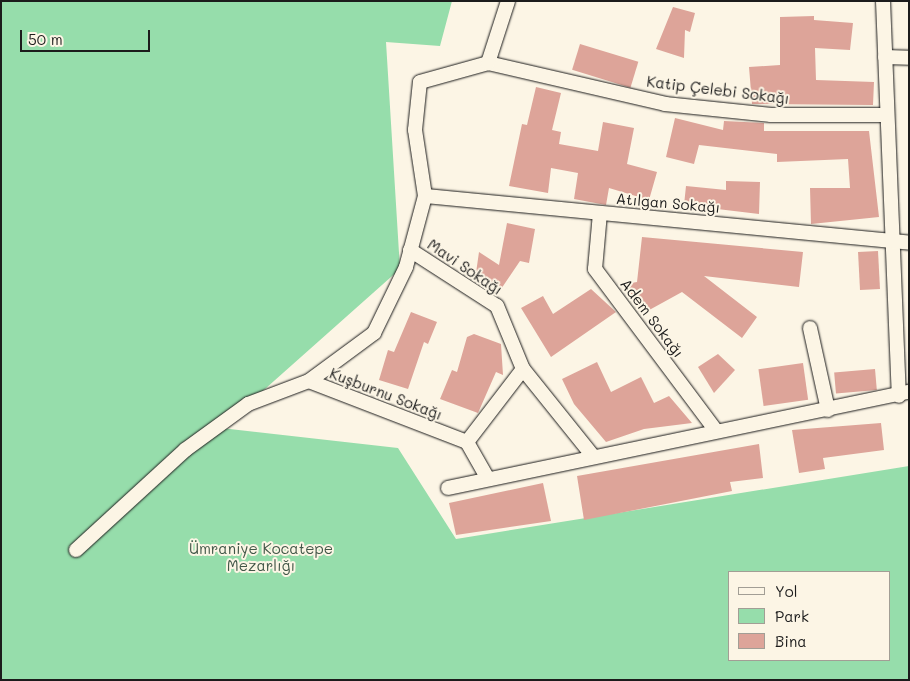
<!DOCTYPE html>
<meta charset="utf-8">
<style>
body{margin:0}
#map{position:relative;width:910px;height:681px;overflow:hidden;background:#fcf5e5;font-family:Mali,sans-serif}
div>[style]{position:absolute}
.green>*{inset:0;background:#96ddab}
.building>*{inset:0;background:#dda499;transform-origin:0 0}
.roads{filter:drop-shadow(0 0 1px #1c1c1c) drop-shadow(0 0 1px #1c1c1c)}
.minor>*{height:14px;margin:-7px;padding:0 7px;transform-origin:7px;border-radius:7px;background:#fcf5e5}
span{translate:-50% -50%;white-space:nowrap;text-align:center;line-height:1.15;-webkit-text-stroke:4px #fcf5e5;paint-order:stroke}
.street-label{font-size:15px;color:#1c1c1c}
.park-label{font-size:15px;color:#415647}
.frame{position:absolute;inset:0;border:2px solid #1c1c1c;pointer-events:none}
.legend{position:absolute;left:728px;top:571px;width:162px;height:90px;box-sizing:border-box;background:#fcf5e5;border:1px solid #a29e95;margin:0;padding:6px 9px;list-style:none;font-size:15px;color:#1c1c1c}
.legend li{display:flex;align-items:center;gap:10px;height:25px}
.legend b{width:25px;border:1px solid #a29e95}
.scale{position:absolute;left:20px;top:30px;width:130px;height:22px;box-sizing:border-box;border:2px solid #1c1c1c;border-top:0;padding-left:6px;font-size:15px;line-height:18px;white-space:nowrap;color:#1c1c1c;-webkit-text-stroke:4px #fcf5e5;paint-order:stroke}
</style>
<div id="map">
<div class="green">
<div style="clip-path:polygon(evenodd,1px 1px,452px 1px,440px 46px,386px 42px,400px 269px,221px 428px,398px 448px,456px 539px,909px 466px,909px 680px,1px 680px,1px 1px,729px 572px,889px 572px,889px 660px,729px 660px,729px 572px)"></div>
</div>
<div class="building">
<div style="clip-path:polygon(673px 7px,695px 13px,690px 32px,685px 30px,684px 58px,656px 49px)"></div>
<div style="clip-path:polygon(814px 16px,814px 20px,853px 23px,850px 50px,815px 48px,816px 80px,874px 82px,873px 105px,752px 104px,749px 67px,780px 65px,780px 17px)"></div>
<div style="left:580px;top:44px;width:61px;height:27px;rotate:17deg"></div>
<div style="clip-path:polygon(536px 87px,561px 93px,552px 130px,561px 132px,559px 144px,598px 151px,603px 122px,634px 128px,627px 164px,657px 172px,649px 200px,609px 188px,606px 205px,574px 199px,578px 173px,551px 168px,548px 193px,509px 186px,522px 124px,527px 125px)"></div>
<div style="clip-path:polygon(675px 118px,723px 130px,724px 121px,764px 123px,764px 131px,869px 131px,879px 217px,811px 224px,810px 188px,850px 188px,848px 159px,777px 162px,777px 154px,699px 145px,694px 164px,666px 157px)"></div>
<div style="clip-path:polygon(726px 181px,760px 182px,759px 214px,684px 205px,686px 186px,726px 190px)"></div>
<div style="clip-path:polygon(507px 223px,535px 229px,529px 263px,520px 261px,497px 295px,495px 286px,476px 273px,479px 252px,499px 265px)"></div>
<div style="clip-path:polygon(642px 237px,803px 252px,799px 287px,704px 276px,757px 317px,742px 338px,682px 292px,642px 314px,626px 284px,637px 282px)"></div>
<div style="left:878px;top:251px;width:38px;height:20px;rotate:87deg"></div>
<div style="clip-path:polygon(591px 289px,616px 312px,551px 357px,521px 308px,543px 296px,553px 314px)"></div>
<div style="clip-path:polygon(411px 312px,437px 322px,428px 344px,424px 342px,408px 389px,379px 380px,388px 350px,394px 352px)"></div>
<div style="clip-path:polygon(474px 334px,501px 344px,503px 375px,496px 372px,478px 413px,440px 399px,452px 370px,457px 372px,467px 337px)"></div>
<div style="clip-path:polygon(718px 354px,735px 370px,714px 393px,698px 367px)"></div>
<div style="clip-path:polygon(597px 362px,611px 392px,641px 377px,654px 403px,669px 396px,692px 423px,644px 429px,606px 442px,574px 404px,562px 379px)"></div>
<div style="left:803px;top:363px;width:37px;height:45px;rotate:82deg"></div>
<div style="left:875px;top:369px;width:21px;height:41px;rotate:85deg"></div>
<div style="clip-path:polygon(881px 423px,884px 450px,823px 458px,825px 469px,799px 473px,792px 430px)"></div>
<div style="clip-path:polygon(759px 444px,763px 478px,730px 482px,732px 491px,584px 520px,577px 476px)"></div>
<div style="clip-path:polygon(543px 483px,551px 521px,456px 535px,449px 503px)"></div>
</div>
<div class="roads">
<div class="minor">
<div style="left:883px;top:1px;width:395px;rotate:87.7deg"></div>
<div style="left:885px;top:57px;width:24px;rotate:2deg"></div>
<div style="left:488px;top:63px;width:182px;rotate:13deg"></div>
<div style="left:665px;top:104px;width:107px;rotate:5.9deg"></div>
<div style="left:771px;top:115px;width:116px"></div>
<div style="left:425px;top:196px;width:486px;rotate:5.5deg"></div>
<div style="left:600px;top:213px;width:56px;rotate:95.1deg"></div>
<div style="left:595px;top:269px;width:202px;rotate:53.2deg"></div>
<div style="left:410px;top:250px;width:103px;rotate:32.8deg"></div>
<div style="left:497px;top:306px;width:68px;rotate:67.6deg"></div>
<div style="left:810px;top:328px;width:84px;rotate:77.6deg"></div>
<div style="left:467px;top:442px;width:92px;rotate:-52.5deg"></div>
<div style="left:523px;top:369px;width:112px;rotate:51.2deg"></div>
<div style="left:488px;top:479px;width:43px;rotate:-119.6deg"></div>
<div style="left:467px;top:442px;width:169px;rotate:-158.9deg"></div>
<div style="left:309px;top:381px;width:81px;rotate:-36.4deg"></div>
<div style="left:374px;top:333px;width:73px;rotate:-64.1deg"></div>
<div style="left:406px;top:267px;width:73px;rotate:-75deg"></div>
<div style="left:425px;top:196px;width:67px;rotate:-98.6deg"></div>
<div style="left:415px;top:130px;width:48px;rotate:-84.1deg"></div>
<div style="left:420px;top:82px;width:71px;rotate:-15.6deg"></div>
<div style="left:488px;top:63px;width:65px;rotate:-72.1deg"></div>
<div style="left:448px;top:488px;width:471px;rotate:-11.8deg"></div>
<div style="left:76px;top:550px;width:148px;rotate:-42.5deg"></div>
<div style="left:185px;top:450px;width:78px;rotate:-36.1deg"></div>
<div style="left:248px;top:404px;width:65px;rotate:-20.7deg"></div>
</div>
</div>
<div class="street-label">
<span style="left:718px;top:90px;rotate:7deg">Katip Çelebi Sokağı</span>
<span style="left:668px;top:203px;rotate:5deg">Atılgan Sokağı</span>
<span style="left:465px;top:267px;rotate:34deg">Mavi Sokağı</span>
<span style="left:652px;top:318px;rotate:53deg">Adem Sokağı</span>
<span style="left:386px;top:394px;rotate:21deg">Kuşburnu Sokağı</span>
</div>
<div class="park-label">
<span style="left:261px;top:557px">Ümraniye Kocatepe<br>Mezarlığı</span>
</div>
<div class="frame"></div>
<ul class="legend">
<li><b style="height:6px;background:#fcf5e5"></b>Yol</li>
<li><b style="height:14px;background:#96ddab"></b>Park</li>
<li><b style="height:14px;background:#dda499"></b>Bina</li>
</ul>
<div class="scale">50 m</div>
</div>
